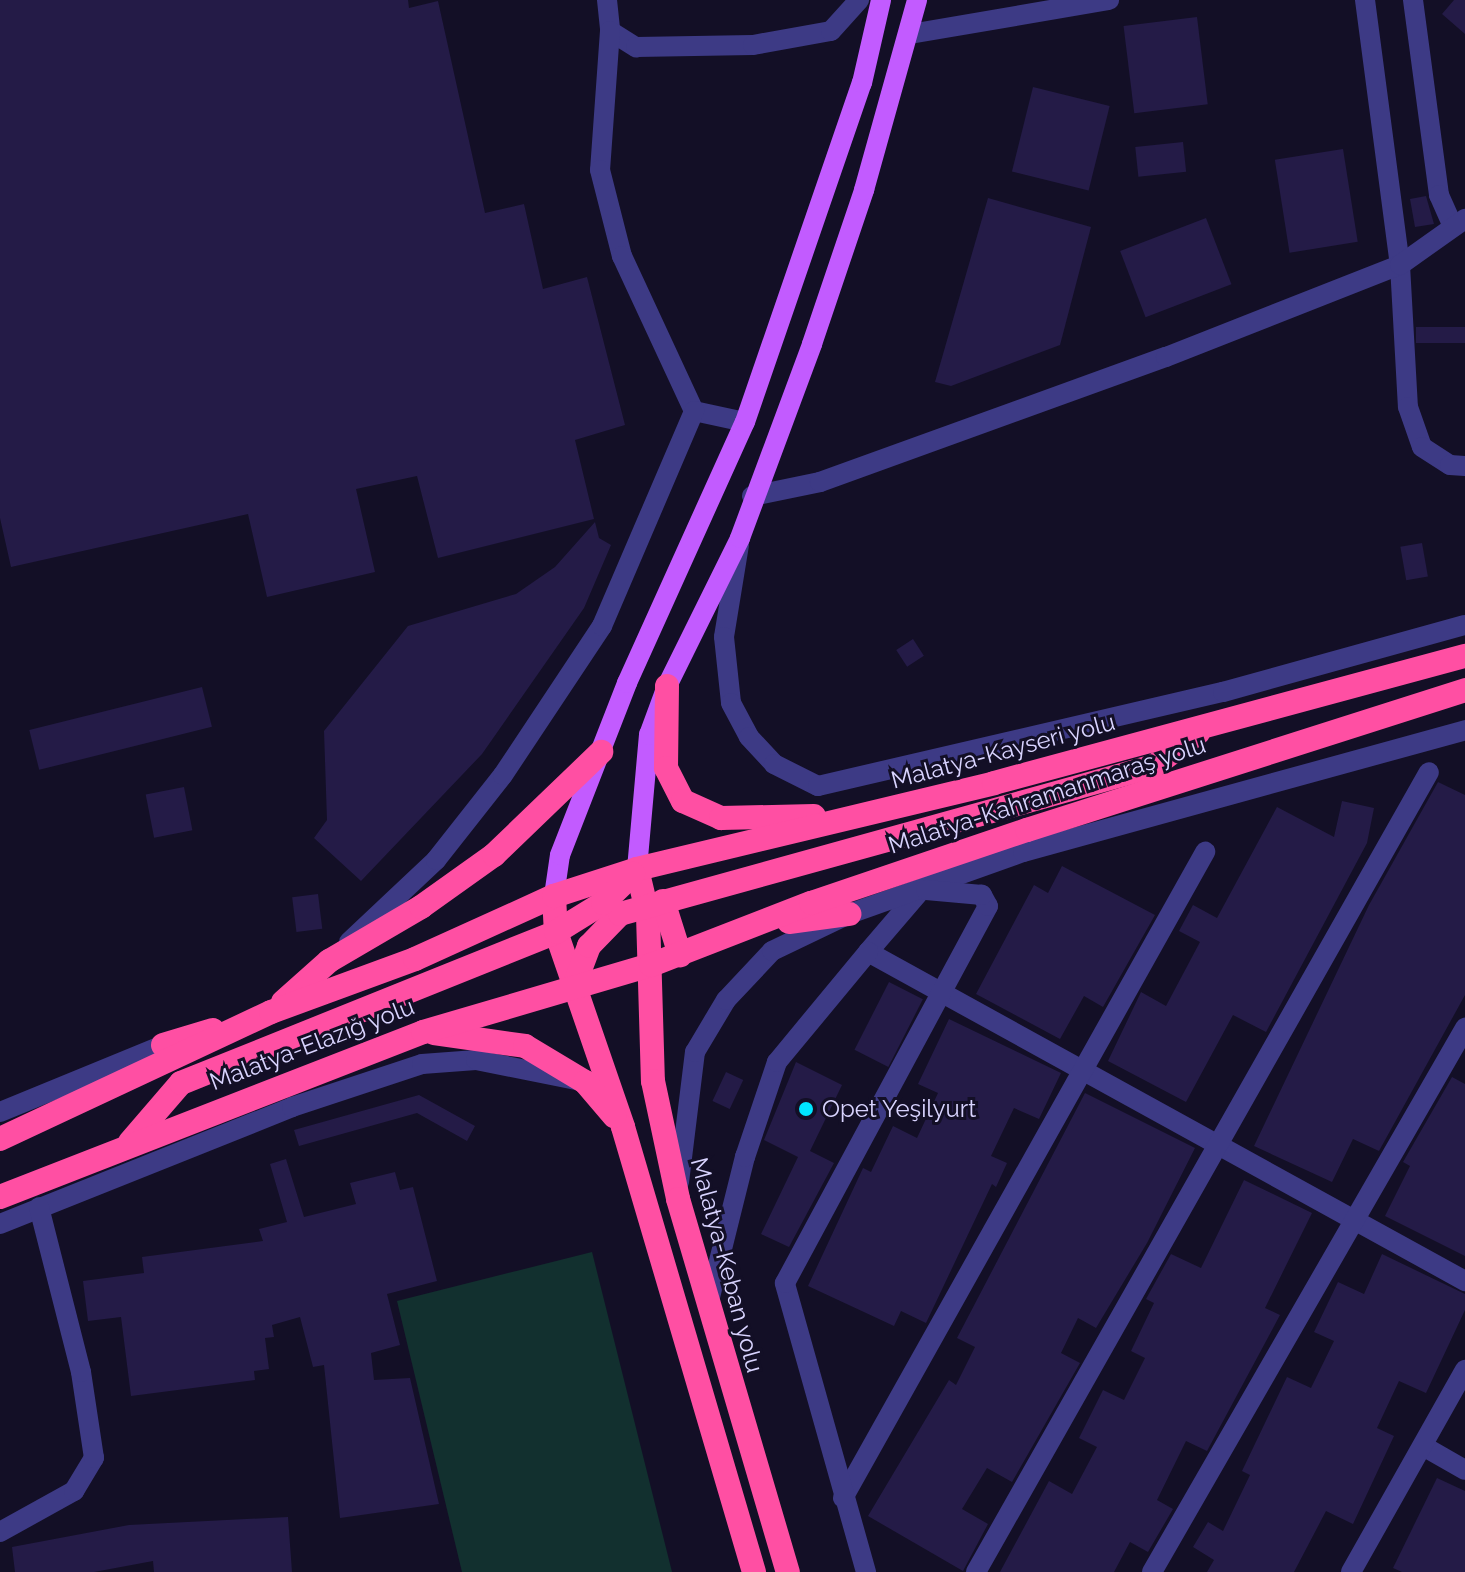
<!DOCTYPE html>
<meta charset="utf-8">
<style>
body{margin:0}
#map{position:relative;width:1465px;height:1572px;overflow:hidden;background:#130f26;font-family:Raleway,sans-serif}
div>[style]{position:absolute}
.green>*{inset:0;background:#12302f}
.building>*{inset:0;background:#241b47;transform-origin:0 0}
.minor>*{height:20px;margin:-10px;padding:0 10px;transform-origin:10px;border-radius:10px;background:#3d3a85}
.major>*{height:20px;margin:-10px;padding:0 10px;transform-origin:10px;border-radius:10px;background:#c25bff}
.highway>*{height:24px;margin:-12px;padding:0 12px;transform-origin:12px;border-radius:12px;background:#ff4fa3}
.dots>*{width:22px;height:22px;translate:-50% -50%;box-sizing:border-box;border:4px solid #130f26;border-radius:50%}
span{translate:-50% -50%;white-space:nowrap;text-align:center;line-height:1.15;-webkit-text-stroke:6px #130f26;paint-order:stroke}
.street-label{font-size:24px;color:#d9d4ff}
.poi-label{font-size:24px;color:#d9d4ff}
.left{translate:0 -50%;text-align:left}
</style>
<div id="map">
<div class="green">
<div style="clip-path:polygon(592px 1252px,672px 1572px,462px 1572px,397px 1301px)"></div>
</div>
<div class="building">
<div style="clip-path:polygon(0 0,408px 0,409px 8px,438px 1px,485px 213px,524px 204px,543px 289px,587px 277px,625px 425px,575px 440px,594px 519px,438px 558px,417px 476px,356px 489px,375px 572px,267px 597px,248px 514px,11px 567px,0 518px)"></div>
<div style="clip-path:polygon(1454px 0,1465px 0,1465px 34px,1442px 14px)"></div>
<div style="left:1197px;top:17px;width:88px;height:74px;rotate:83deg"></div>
<div style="left:1033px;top:87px;width:79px;height:87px;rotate:14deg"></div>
<div style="left:1183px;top:142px;width:30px;height:48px;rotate:84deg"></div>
<div style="left:1343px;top:149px;width:94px;height:69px;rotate:81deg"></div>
<div style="clip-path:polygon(1426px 196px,1434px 224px,1415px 227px,1410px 199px)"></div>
<div style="clip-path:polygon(988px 198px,1091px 227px,1060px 345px,951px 386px,935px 382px)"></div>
<div style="left:1206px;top:218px;width:71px;height:92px;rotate:69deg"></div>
<div style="left:1465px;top:327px;width:16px;height:49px;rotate:90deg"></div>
<div style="clip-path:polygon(595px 522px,599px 538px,611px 545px,584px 608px,482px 754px,361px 881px,314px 838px,327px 820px,324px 731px,408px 626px,516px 594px,555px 567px)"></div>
<div style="left:1422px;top:543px;width:34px;height:22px;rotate:80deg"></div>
<div style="left:913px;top:639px;width:20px;height:20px;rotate:57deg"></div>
<div style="left:202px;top:687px;width:41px;height:178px;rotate:76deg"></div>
<div style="clip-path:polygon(1438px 782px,1465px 795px,1465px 995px,1379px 1151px,1353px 1139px,1332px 1182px,1254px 1146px,1369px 905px)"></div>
<div style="left:184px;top:787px;width:44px;height:39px;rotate:79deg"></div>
<div style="clip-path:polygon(1342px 801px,1374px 808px,1367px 843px,1266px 1032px,1233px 1015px,1186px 1102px,1108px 1061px,1141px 992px,1166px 1006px,1200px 942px,1179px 931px,1193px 905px,1217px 918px,1277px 807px,1334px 837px)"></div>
<div style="clip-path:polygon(1062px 866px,1155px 915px,1103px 1007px,1084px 996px,1060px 1039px,976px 994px,1034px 885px,1048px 893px)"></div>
<div style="left:318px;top:894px;width:35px;height:26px;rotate:83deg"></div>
<div style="left:889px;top:982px;width:38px;height:76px;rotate:27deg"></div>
<div style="clip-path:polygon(949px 1019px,1061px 1073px,1039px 1119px,1014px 1108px,991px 1156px,1007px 1163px,996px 1187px,992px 1184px,926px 1323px,901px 1311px,894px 1326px,808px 1286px,863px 1168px,871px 1172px,893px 1126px,917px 1138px,938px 1093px,918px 1084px)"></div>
<div style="clip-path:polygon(796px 1062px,842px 1085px,810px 1151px,834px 1163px,789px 1247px,761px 1234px,798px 1157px,764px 1140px)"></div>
<div style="left:726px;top:1072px;width:19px;height:32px;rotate:25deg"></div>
<div style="clip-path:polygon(1452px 1077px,1465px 1084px,1465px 1256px,1385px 1216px,1410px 1166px,1403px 1162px)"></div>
<div style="clip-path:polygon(1085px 1093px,1195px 1148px,1147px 1243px,1096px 1328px,1078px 1318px,1061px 1353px,1080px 1363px,1012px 1482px,987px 1468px,962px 1509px,988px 1524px,963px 1571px,868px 1516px,949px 1380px,956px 1385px,975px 1347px,957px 1338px)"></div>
<div style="clip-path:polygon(419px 1095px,475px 1126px,467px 1141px,417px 1113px,299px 1146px,294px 1130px)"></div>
<div style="clip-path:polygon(286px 1159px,304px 1217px,356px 1204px,350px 1183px,395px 1172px,400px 1190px,413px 1187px,437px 1281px,387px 1294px,400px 1345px,371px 1353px,374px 1380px,410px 1378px,439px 1504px,340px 1518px,324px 1365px,313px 1367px,300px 1317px,272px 1325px,274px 1337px,265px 1338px,269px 1369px,254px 1371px,255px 1380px,131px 1396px,121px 1317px,88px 1321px,83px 1281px,144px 1273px,142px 1257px,263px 1241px,259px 1229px,287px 1222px,270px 1164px)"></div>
<div style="clip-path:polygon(1244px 1180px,1312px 1213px,1265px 1308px,1280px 1315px,1207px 1451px,1186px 1441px,1157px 1500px,1173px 1509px,1148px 1552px,1130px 1542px,1114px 1572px,1000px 1572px,1049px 1481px,1072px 1494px,1097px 1447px,1079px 1438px,1103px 1390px,1124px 1400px,1145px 1358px,1131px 1351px,1154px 1303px,1146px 1299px,1171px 1254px,1201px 1268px)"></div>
<div style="clip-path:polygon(1382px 1254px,1465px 1294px,1465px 1310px,1426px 1393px,1399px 1381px,1377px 1428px,1394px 1436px,1353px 1524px,1326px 1511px,1294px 1572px,1207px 1572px,1214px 1560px,1193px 1547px,1208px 1522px,1223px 1531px,1250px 1475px,1242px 1471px,1287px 1377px,1311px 1388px,1334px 1341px,1314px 1332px,1338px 1282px,1364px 1294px)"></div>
<div style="clip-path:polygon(1437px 1478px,1465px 1491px,1465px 1572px,1402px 1572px,1393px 1568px)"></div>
<div style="clip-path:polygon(288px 1517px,292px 1572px,154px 1572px,153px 1561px,94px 1572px,15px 1572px,12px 1547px,129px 1525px)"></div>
</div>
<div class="minor">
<div style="left:607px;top:0;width:31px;rotate:84deg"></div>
<div style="left:610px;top:31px;width:31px;rotate:32deg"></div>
<div style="left:636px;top:47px;width:117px;rotate:-1deg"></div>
<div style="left:753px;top:45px;width:79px;rotate:-10.2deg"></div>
<div style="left:831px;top:31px;width:42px;rotate:-47.9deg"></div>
<div style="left:1365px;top:0;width:267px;rotate:82.5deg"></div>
<div style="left:1400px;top:265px;width:142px;rotate:86.8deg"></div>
<div style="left:1408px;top:407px;width:42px;rotate:70.7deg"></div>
<div style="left:1422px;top:447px;width:33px;rotate:33deg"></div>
<div style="left:1450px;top:465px;width:15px;rotate:4deg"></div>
<div style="left:1413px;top:0;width:197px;rotate:82.4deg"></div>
<div style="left:1439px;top:195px;width:34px;rotate:66deg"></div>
<div style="left:610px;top:31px;width:139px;rotate:94.1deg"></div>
<div style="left:600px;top:170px;width:89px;rotate:75.7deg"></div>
<div style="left:622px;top:256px;width:171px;rotate:65.1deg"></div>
<div style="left:694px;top:411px;width:52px;rotate:12.2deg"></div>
<div style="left:910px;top:34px;width:202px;rotate:-9.7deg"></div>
<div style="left:752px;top:496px;width:69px;rotate:-11.6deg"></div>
<div style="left:820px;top:482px;width:368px;rotate:-19.9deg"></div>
<div style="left:1166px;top:357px;width:251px;rotate:-21.5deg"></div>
<div style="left:1400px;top:265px;width:80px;rotate:-35.3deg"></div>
<div style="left:739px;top:545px;width:93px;rotate:99.3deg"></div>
<div style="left:724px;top:637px;width:66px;rotate:83.9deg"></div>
<div style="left:731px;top:703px;width:38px;rotate:62deg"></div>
<div style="left:749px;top:737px;width:37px;rotate:47deg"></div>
<div style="left:774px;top:764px;width:49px;rotate:26.6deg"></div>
<div style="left:818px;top:786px;width:416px;rotate:-13.1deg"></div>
<div style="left:1223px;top:692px;width:251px;rotate:-15.5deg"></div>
<div style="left:922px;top:889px;width:83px;rotate:130.6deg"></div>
<div style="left:868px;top:952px;width:682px;rotate:28.86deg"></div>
<div style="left:349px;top:942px;width:120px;rotate:-43.3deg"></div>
<div style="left:436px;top:860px;width:108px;rotate:-51.8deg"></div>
<div style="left:503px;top:775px;width:179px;rotate:-56.4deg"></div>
<div style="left:602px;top:626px;width:234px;rotate:-66.8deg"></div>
<div style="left:0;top:1112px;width:176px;rotate:-22.3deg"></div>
<div style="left:679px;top:1182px;width:131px;rotate:-83deg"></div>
<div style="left:695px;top:1052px;width:61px;rotate:-59.2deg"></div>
<div style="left:726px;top:1000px;width:67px;rotate:-46.8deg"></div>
<div style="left:772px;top:951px;width:85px;rotate:-25.7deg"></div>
<div style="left:849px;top:914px;width:185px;rotate:-19.6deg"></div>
<div style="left:1023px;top:852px;width:459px;rotate:-15.4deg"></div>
<div style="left:0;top:1224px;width:315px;rotate:-21.8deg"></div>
<div style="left:292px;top:1107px;width:137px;rotate:-18.3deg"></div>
<div style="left:422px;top:1064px;width:54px;rotate:-4.2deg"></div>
<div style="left:476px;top:1060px;width:102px;rotate:11.3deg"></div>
<div style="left:708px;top:1305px;width:153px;rotate:-76deg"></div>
<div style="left:745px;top:1157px;width:100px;rotate:-71.4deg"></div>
<div style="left:777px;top:1062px;width:143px;rotate:-50.4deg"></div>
<div style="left:1423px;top:1446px;width:48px;rotate:29.7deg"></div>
<div style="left:843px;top:1498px;width:741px;rotate:-60.73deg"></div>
<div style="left:0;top:1532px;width:85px;rotate:-29deg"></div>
<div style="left:74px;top:1491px;width:39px;rotate:-59deg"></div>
<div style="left:94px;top:1458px;width:87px;rotate:-98.6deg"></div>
<div style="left:81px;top:1372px;width:170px;rotate:-104.3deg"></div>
<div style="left:866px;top:1572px;width:300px;rotate:-105.7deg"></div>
<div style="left:785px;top:1283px;width:428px;rotate:-61.7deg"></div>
<div style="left:988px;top:906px;width:13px;rotate:-119deg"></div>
<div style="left:982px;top:895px;width:56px;rotate:-174.9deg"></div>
<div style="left:976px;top:1572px;width:919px;rotate:-60.48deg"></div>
<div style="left:1152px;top:1572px;width:628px;rotate:-60.09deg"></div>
<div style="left:1351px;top:1572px;width:232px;rotate:-60.6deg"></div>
</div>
<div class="major">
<div style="left:637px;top:869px;width:135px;rotate:-84.9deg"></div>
<div style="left:649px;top:735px;width:52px;rotate:-69.8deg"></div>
<div style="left:667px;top:686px;width:165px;rotate:-63.7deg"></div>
<div style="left:740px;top:538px;width:207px;rotate:-69.6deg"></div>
<div style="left:812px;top:344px;width:163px;rotate:-71.3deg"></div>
<div style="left:864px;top:190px;width:197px;rotate:-74.4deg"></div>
<div style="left:554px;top:896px;width:41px;rotate:-81.7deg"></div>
<div style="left:560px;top:855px;width:185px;rotate:-68.7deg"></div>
<div style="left:627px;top:683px;width:286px;rotate:-65.7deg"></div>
<div style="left:745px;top:422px;width:359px;rotate:-71deg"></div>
<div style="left:862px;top:83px;width:85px;rotate:-77.1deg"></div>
</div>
<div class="highway">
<div style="left:667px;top:686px;width:82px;rotate:90.7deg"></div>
<div style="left:666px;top:768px;width:37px;rotate:63deg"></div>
<div style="left:683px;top:801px;width:42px;rotate:24.1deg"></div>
<div style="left:721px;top:818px;width:93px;rotate:-1.2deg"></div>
<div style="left:637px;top:869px;width:47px;rotate:76.6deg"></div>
<div style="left:648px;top:915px;width:166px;rotate:88.3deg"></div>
<div style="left:653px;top:1081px;width:121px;rotate:78deg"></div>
<div style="left:678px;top:1199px;width:389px;rotate:73.6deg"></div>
<div style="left:554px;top:896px;width:36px;rotate:87deg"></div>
<div style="left:556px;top:932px;width:206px;rotate:71deg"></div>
<div style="left:623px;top:1127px;width:464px;rotate:73.6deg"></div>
<div style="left:663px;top:901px;width:57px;rotate:72.5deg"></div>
<div style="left:789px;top:922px;width:61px;rotate:-7.6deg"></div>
<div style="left:574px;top:986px;width:43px;rotate:-69.4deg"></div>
<div style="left:589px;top:946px;width:45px;rotate:-45.9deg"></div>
<div style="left:620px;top:914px;width:554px;rotate:-15.49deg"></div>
<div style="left:1154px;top:766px;width:55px;rotate:-36.9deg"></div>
<div style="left:283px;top:1002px;width:62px;rotate:-41.7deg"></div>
<div style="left:329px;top:961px;width:107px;rotate:-30.4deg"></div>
<div style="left:421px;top:907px;width:90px;rotate:-35.5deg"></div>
<div style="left:494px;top:855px;width:149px;rotate:-43.9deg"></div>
<div style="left:434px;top:1033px;width:92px;rotate:8.1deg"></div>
<div style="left:525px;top:1046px;width:70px;rotate:31deg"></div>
<div style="left:585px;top:1082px;width:45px;rotate:49.5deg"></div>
<div style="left:163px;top:1045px;width:52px;rotate:-16.7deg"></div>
<div style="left:0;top:1139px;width:299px;rotate:-25.1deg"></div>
<div style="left:271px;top:1012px;width:153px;rotate:-20.2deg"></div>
<div style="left:415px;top:959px;width:153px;rotate:-24.4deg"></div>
<div style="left:554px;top:896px;width:87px;rotate:-18deg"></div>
<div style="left:637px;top:869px;width:367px;rotate:-13.5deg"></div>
<div style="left:994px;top:783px;width:488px;rotate:-15.1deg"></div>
<div style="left:130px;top:1142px;width:78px;rotate:-49.2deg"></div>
<div style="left:181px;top:1083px;width:404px;rotate:-21.9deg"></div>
<div style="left:556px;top:932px;width:55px;rotate:-31.7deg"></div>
<div style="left:603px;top:903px;width:42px;rotate:-44deg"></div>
<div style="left:0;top:1197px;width:454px;rotate:-21.3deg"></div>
<div style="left:423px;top:1032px;width:238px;rotate:-16.4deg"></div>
<div style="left:651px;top:965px;width:172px;rotate:-21.2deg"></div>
<div style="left:811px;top:903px;width:228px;rotate:-18.7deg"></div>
<div style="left:1027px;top:830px;width:460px;rotate:-17.7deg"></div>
</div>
<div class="dots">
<div style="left:806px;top:1109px;background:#00e5ff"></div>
</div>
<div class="street-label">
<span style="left:1003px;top:751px;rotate:-15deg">Malatya-Kayseri yolu</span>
<span style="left:1047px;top:795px;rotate:-18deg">Malatya-Kahramanmaraş yolu</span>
<span style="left:312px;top:1044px;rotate:-21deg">Malatya-Elazığ yolu</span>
<span style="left:727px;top:1265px;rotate:75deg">Malatya-Keban yolu</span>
</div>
<div class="poi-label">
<span class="left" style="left:822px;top:1109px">Opet Yeşilyurt</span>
</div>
</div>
